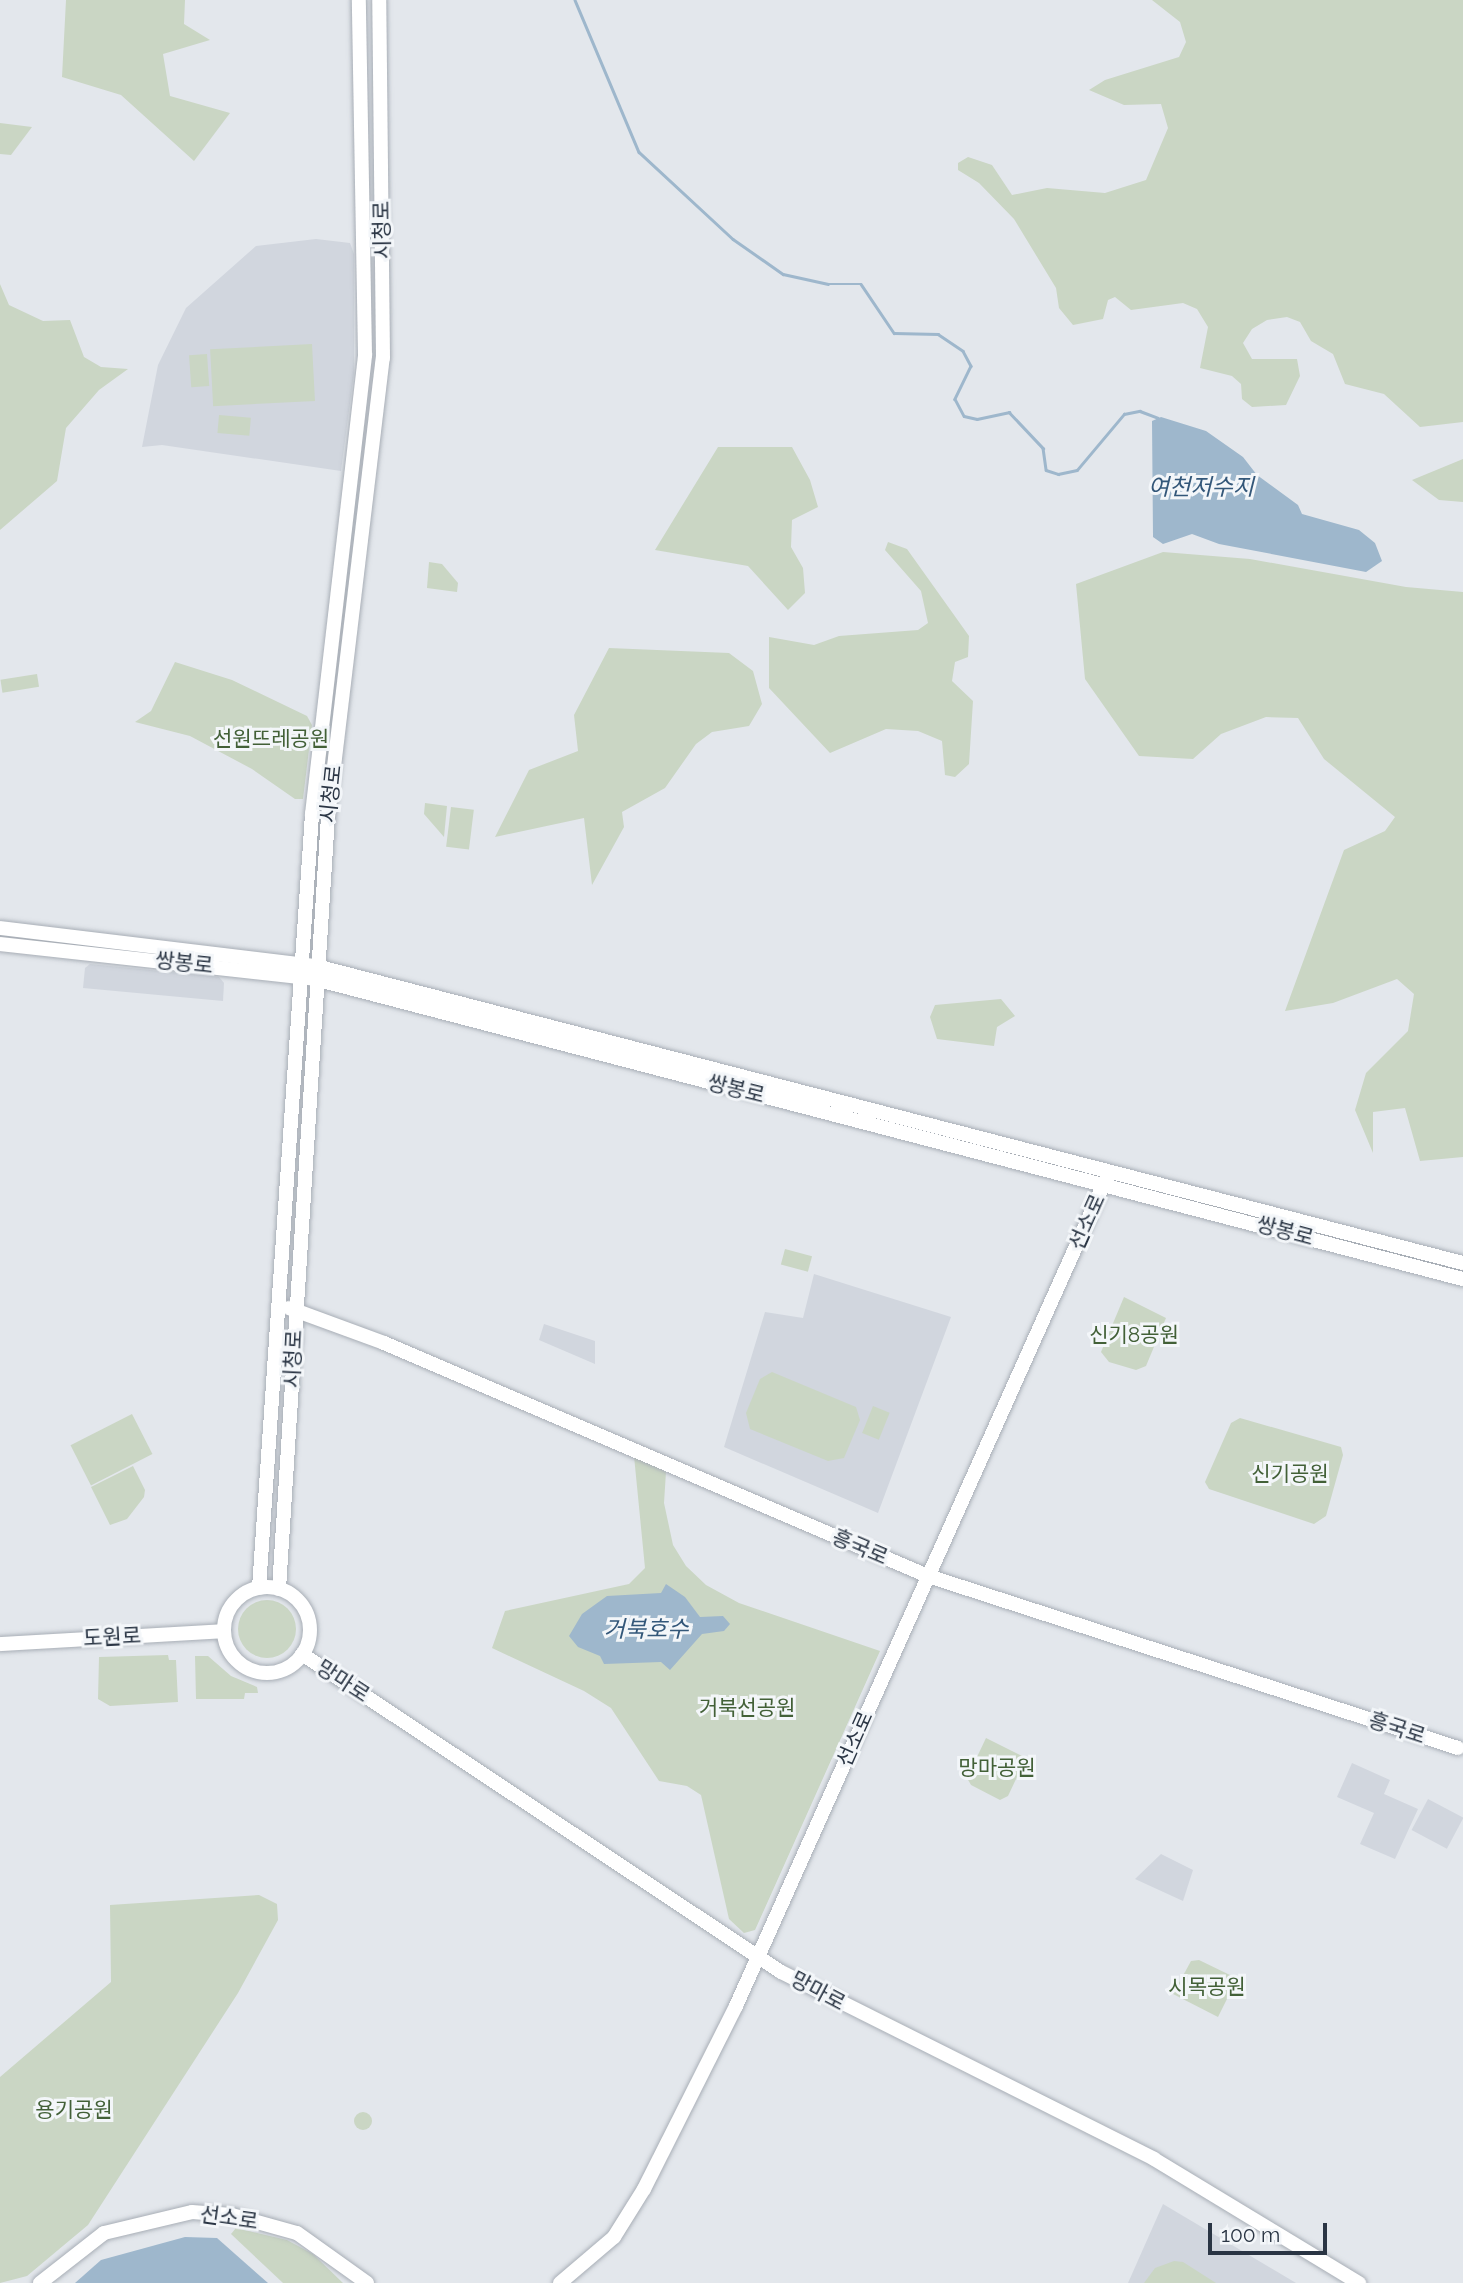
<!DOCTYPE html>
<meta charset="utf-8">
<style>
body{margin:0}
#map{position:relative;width:1463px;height:2283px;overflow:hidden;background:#e3e7ec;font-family:Raleway,"Noto Sans KR",sans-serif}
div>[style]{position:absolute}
.built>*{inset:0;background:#d1d6de;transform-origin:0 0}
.green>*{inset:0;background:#cad6c4;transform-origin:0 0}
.round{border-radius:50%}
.water>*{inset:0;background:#9eb7cc}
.stream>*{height:2.5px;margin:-1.25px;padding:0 1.25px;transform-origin:1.25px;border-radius:1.25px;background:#9eb7cc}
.roads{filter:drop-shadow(0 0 2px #a8aeb6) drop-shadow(0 0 2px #a8aeb6)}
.secondary>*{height:14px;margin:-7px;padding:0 7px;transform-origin:7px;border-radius:7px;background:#fff}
.secondary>.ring{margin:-7px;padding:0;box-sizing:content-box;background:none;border:14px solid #fff;border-radius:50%}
span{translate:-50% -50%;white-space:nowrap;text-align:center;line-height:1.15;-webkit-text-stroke:6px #f3f6f9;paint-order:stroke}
.street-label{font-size:21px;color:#2a3544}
.park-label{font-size:21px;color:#426037}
.water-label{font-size:23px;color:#335779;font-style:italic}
.scale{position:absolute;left:1208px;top:2223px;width:119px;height:32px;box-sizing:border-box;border:4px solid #2a3544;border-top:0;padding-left:9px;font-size:21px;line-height:24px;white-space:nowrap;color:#2a3544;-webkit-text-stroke:5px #f3f6f9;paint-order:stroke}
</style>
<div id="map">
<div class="built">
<div style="clip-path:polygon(316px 239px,350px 243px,354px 254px,354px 373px,341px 471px,162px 445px,142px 447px,158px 365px,186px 308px,256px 246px)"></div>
<div style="clip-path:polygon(90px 964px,219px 977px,224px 983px,223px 1001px,83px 988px,85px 968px)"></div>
<div style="clip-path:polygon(814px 1274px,951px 1317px,878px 1513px,724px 1447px,765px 1312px,803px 1318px)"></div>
<div style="clip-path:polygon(544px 1324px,595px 1341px,595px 1364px,539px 1340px)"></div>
<div style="clip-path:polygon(1352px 1763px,1390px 1780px,1384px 1794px,1418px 1809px,1395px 1859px,1360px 1844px,1374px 1813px,1337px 1797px)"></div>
<div style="left:1428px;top:1799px;width:40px;height:35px;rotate:28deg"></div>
<div style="clip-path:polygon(1161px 1854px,1193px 1870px,1183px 1901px,1135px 1879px)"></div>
<div style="clip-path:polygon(1163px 2204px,1296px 2283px,1128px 2283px)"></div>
</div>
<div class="green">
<div style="clip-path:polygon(66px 0,185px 0,184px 24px,210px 40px,163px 54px,170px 96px,230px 113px,194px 161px,121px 95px,62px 77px)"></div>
<div style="clip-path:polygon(1152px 0,1463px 0,1463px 422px,1420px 427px,1384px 394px,1345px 384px,1333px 354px,1311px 341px,1300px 322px,1287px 317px,1267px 320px,1252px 329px,1243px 343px,1252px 359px,1297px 359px,1300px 376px,1286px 405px,1252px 407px,1242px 399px,1241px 384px,1232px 376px,1200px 368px,1208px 327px,1197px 309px,1183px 303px,1131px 310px,1115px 297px,1108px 300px,1103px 319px,1073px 325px,1059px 308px,1056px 288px,1014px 219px,979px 183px,958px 170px,958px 163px,968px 157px,992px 165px,1012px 195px,1047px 188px,1105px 193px,1146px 180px,1168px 128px,1161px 104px,1124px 105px,1089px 90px,1105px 80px,1179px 57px,1186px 42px,1180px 22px)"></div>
<div style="clip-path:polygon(0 123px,32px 127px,11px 155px,0 154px)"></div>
<div style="clip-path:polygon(0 284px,9px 305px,43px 321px,70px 320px,84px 357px,101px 367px,128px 369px,99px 390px,66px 428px,57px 481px,0 530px)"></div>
<div style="left:312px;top:344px;width:57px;height:102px;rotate:87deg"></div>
<div style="left:207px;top:354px;width:32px;height:18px;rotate:86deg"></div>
<div style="left:219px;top:415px;width:32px;height:18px;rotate:5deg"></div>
<div style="clip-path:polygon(718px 447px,792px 447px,810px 480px,818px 507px,792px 520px,791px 547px,803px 568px,805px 593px,788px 610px,748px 566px,655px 550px)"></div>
<div style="clip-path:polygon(1463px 459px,1463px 502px,1439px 500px,1412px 480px)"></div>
<div style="clip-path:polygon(888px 542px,907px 549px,969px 636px,968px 657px,955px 662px,952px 681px,973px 701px,969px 764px,955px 777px,945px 775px,942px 741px,918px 731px,886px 729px,830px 753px,769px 688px,769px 637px,814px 645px,839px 636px,918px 630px,928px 623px,921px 591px,885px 550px)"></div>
<div style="clip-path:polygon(1163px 552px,1250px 559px,1406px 587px,1463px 592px,1463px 1157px,1420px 1161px,1405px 1108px,1373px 1112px,1373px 1153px,1355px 1110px,1366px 1073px,1408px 1031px,1414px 994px,1397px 979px,1333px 1003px,1285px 1011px,1344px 850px,1385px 831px,1395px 817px,1324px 759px,1298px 718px,1266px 717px,1221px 734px,1193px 759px,1139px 756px,1085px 679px,1076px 584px)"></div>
<div style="clip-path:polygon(429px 562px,442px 564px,458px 583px,457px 592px,427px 588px)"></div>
<div style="clip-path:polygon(609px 648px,729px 653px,753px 671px,762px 704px,749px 726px,712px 732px,696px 744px,665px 788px,622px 812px,624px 827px,592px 885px,584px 818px,495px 837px,529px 770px,578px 751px,574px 715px)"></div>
<div style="clip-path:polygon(175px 662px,232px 680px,307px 716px,312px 725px,303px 799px,295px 799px,252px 769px,190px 736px,135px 722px,151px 711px)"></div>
<div style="left:37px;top:674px;width:13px;height:37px;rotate:81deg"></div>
<div style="clip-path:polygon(425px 803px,447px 806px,444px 837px,424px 814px)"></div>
<div style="left:451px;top:807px;width:23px;height:40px;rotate:7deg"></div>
<div style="clip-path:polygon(1001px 999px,1015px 1016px,997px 1027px,994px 1046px,937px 1039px,930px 1017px,935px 1005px)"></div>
<div style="left:785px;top:1249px;width:28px;height:16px;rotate:15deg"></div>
<div style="clip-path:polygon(1124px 1297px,1166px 1318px,1146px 1366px,1136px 1370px,1109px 1362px,1101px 1352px)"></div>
<div style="clip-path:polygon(772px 1372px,856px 1407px,860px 1420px,844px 1458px,828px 1461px,750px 1429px,746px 1413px,760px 1379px)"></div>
<div style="left:873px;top:1406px;width:18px;height:29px;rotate:22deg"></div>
<div style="left:132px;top:1414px;width:45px;height:69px;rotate:63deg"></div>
<div style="clip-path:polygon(1240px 1418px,1341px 1447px,1343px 1455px,1326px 1516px,1314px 1524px,1209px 1489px,1205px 1482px,1231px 1423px)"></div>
<div style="clip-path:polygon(634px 1456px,666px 1472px,664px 1503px,673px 1545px,686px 1566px,706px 1585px,739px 1603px,880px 1651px,755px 1930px,744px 1933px,729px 1919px,701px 1795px,687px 1786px,659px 1781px,611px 1708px,584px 1691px,492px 1648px,505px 1611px,629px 1584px,645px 1568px)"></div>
<div style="clip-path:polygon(133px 1466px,145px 1490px,144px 1497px,127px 1519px,110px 1525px,91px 1487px)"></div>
<div class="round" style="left:238px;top:1600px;width:58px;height:58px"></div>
<div style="clip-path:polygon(168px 1655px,169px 1660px,176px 1660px,178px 1702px,110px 1706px,98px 1699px,99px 1657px)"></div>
<div style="clip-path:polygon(195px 1656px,208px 1656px,231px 1676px,257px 1687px,258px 1693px,245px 1693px,244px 1699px,196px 1699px)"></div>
<div style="clip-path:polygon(986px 1738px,1026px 1758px,1008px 1796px,1000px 1800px,971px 1785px,967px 1778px)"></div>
<div style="clip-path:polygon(259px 1895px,277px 1904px,278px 1920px,238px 1993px,88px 2225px,27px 2276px,0 2283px,0 2077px,111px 1982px,110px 1905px)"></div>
<div style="clip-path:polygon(1199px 1960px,1232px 1976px,1235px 1983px,1218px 2017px,1173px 1994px,1191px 1961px)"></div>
<div class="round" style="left:354px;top:2112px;width:18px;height:18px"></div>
<div style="clip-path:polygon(236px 2228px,287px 2240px,313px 2254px,343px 2283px,283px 2283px,231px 2234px)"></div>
<div style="clip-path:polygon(1174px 2261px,1183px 2262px,1216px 2283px,1144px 2283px,1155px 2268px)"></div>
</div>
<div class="water">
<div style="clip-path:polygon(1161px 417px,1206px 431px,1243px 457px,1257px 475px,1298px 505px,1302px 514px,1359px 530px,1375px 543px,1382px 561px,1366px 572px,1219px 544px,1192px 534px,1163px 544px,1153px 537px,1152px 421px)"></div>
<div style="clip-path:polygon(666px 1584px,685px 1597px,700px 1617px,723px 1616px,730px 1624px,724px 1631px,702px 1634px,670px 1670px,661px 1662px,604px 1664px,600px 1656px,578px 1647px,569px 1636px,582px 1614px,607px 1596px,661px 1593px)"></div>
<div style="clip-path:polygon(185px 2237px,217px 2238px,268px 2283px,75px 2283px,101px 2260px)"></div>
</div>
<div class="stream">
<div style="left:575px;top:0;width:165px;rotate:67.2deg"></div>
<div style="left:639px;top:152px;width:128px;rotate:42.8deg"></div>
<div style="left:733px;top:239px;width:61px;rotate:35deg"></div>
<div style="left:783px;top:274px;width:46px;rotate:12.5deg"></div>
<div style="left:828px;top:284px;width:33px"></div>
<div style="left:861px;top:284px;width:59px;rotate:56deg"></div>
<div style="left:894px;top:333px;width:44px;rotate:1.3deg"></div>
<div style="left:938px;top:334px;width:30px;rotate:34deg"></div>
<div style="left:963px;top:351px;width:17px;rotate:62deg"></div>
<div style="left:971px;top:366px;width:37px;rotate:116deg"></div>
<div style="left:955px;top:399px;width:19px;rotate:62deg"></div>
<div style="left:964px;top:416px;width:13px;rotate:13deg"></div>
<div style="left:977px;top:419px;width:33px;rotate:-12deg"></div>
<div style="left:1009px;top:412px;width:50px;rotate:46.6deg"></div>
<div style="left:1043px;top:448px;width:22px;rotate:82deg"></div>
<div style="left:1046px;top:470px;width:13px;rotate:18deg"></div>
<div style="left:1058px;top:474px;width:19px;rotate:-12deg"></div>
<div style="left:1077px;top:470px;width:73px;rotate:-50deg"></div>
<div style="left:1124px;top:414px;width:16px;rotate:-11deg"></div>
<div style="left:1140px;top:411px;width:19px;rotate:21deg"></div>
</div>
<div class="roads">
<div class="secondary">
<div style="left:0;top:928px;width:318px;rotate:6.9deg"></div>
<div style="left:316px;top:966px;width:1185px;rotate:14.52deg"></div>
<div style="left:0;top:944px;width:317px;rotate:6.3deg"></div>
<div style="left:315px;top:979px;width:1187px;rotate:14.65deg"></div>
<div style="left:289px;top:1308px;width:101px;rotate:20.2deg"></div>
<div style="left:384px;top:1343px;width:592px;rotate:23.19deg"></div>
<div style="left:928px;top:1576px;width:557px;rotate:17.98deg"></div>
<div class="ring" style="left:224px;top:1587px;width:72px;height:72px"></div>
<div style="left:259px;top:1588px;width:776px;rotate:-86.08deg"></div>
<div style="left:312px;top:814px;width:462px;rotate:-83.4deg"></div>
<div style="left:365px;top:355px;width:355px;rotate:-91deg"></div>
<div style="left:279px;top:1589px;width:774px;rotate:-86.37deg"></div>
<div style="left:328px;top:817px;width:462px;rotate:-83.2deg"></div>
<div style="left:383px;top:358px;width:358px;rotate:-90.6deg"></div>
<div style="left:0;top:1644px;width:224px;rotate:-3.3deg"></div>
<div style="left:302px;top:1654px;width:575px;rotate:33.58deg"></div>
<div style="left:781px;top:1972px;width:417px;rotate:26.6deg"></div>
<div style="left:1154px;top:2159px;width:240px;rotate:31.2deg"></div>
<div style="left:40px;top:2283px;width:81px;rotate:-38deg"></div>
<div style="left:104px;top:2233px;width:90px;rotate:-13.4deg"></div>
<div style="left:192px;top:2212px;width:40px;rotate:4.3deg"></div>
<div style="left:232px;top:2215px;width:67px;rotate:15.5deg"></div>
<div style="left:297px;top:2233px;width:86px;rotate:35.5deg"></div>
<div style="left:560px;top:2283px;width:71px;rotate:-40.4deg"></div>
<div style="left:614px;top:2237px;width:57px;rotate:-58deg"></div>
<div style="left:644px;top:2189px;width:205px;rotate:-63.3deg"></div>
<div style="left:736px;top:2006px;width:908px;rotate:-65.89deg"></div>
</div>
</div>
<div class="street-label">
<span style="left:382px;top:230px;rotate:-91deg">시청로</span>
<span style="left:331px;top:794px;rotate:-84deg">시청로</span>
<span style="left:184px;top:963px;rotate:6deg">쌍봉로</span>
<span style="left:736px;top:1089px;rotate:14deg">쌍봉로</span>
<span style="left:1087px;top:1222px;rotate:-66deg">선소로</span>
<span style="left:1285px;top:1231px;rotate:15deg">쌍봉로</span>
<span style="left:293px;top:1359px;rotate:-87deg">시청로</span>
<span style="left:860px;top:1547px;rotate:23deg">흥국로</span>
<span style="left:112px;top:1637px;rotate:-3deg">도원로</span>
<span style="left:343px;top:1681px;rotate:33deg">망마로</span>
<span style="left:1397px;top:1728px;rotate:18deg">흥국로</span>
<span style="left:855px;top:1739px;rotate:-66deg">선소로</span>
<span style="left:818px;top:1991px;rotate:28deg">망마로</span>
<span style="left:229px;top:2218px;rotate:8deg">선소로</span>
</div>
<div class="park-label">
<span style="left:271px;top:739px">선원뜨레공원</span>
<span style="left:1134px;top:1335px">신기8공원</span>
<span style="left:1290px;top:1474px">신기공원</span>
<span style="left:747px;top:1708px">거북선공원</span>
<span style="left:997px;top:1768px">망마공원</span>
<span style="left:1207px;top:1987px">시목공원</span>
<span style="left:74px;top:2110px">용기공원</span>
</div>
<div class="water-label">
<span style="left:1201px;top:487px">여천저수지</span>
<span style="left:646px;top:1629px">거북호수</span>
</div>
<div class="scale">100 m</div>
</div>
